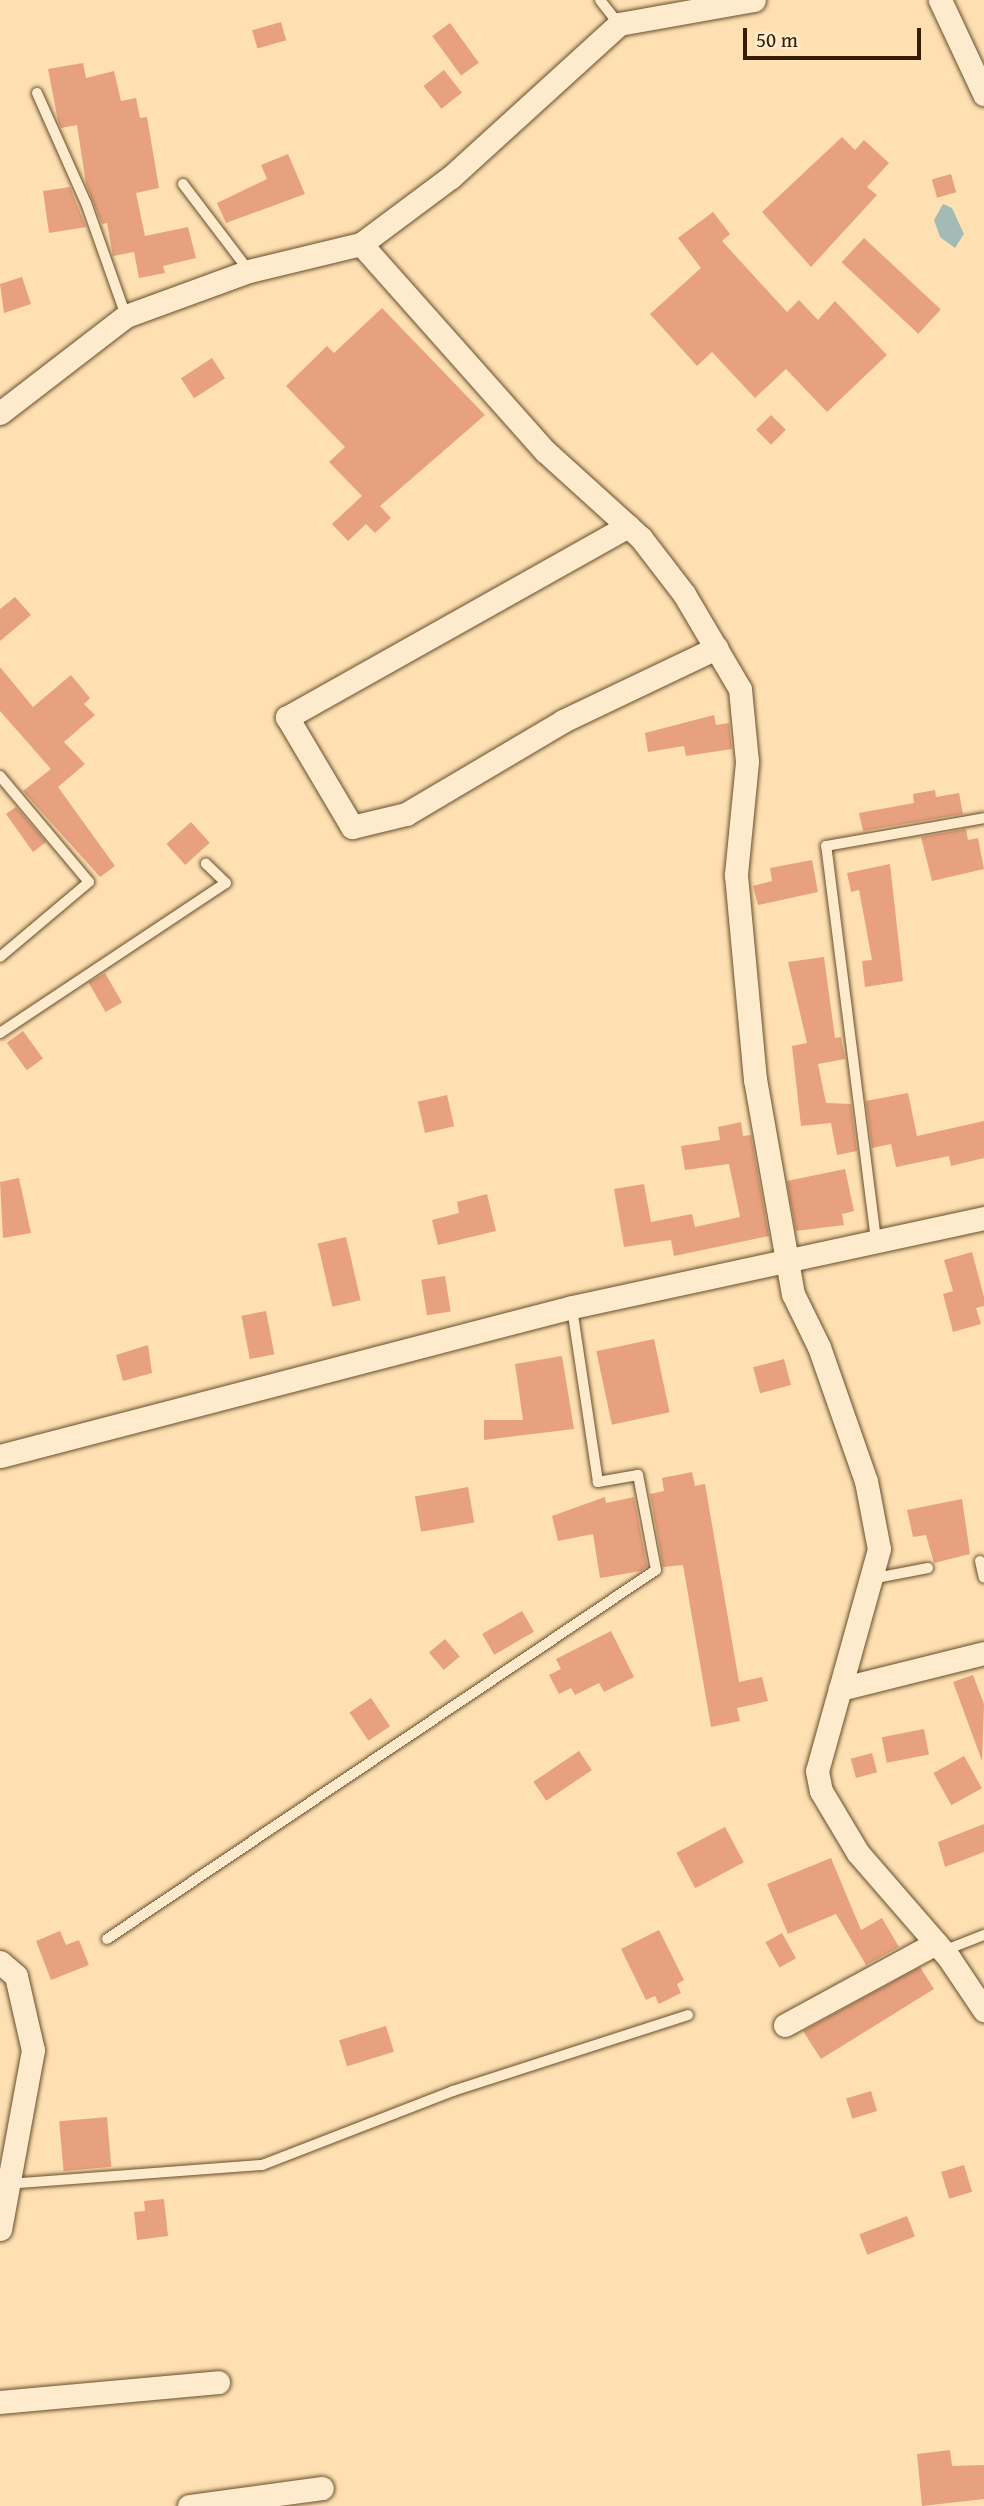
<!DOCTYPE html>
<style>
body{margin:0}
#map{position:relative;width:984px;height:2506px;overflow:hidden;background:#fee0b2;font-family:"Gentium Book Plus",serif}
div>[style]{position:absolute}
.water>*{inset:0;background:#a2bbb4}
.building>*{inset:0;background:#e8a17e;transform-origin:0 0}
.roads{filter:drop-shadow(0 0 2px #674e2c) drop-shadow(0 0 2px #674e2c)}
.lane>*{height:10px;margin:-5px;padding:0 5px;transform-origin:5px;border-radius:5px;background:#feebcd}
.street>*{height:23px;margin:-11.5px;padding:0 11.5px;transform-origin:11.5px;border-radius:11.5px;background:#feebcd}
span{translate:-50% -50%;white-space:nowrap;text-align:center;line-height:1.15;-webkit-text-stroke:7px #feebcd;paint-order:stroke}
.scale{position:absolute;left:743px;top:28px;width:178px;height:32px;box-sizing:border-box;border:4px solid #351d00;border-top:0;padding-left:9px;font-size:21px;line-height:24px;white-space:nowrap;color:#351d00;-webkit-text-stroke:5px #feebcd;paint-order:stroke}
</style>
<div id="map">
<div class="water">
<div style="clip-path:polygon(943px 204px,952px 208px,964px 234px,955px 248px,940px 237px,934px 220px)"></div>
</div>
<div class="building">
<div style="left:281px;top:22px;width:19px;height:30px;rotate:74deg"></div>
<div style="left:450px;top:23px;width:49px;height:22px;rotate:54deg"></div>
<div style="clip-path:polygon(83px 63px,86px 78px,114px 71px,121px 101px,136px 98px,140px 118px,147px 117px,159px 188px,136px 193px,145px 236px,188px 227px,196px 258px,163px 266px,165px 273px,139px 278px,134px 252px,113px 256px,107px 223px,102px 224px,86px 184px,77px 125px,61px 128px,58px 121px,48px 69px)"></div>
<div style="left:444px;top:70px;width:29px;height:26px;rotate:52deg"></div>
<div style="clip-path:polygon(842px 137px,855px 150px,864px 140px,889px 163px,867px 187px,877px 195px,811px 267px,762px 212px)"></div>
<div style="clip-path:polygon(288px 154px,305px 194px,226px 223px,217px 203px,267px 179px,261px 165px)"></div>
<div style="left:951px;top:174px;width:19px;height:20px;rotate:74deg"></div>
<div style="clip-path:polygon(70px 187px,86px 227px,49px 233px,43px 191px)"></div>
<div style="clip-path:polygon(713px 212px,730px 234px,722px 241px,787px 312px,799px 300px,818px 320px,835px 301px,887px 355px,827px 412px,786px 369px,755px 398px,712px 352px,697px 366px,650px 314px,701px 268px,678px 238px)"></div>
<div style="left:864px;top:238px;width:105px;height:33px;rotate:43deg"></div>
<div style="clip-path:polygon(22px 277px,31px 304px,4px 313px,0 284px)"></div>
<div style="clip-path:polygon(382px 308px,485px 415px,380px 506px,391px 518px,375px 533px,366px 524px,348px 541px,332px 524px,362px 496px,329px 462px,345px 447px,286px 386px,327px 346px,334px 353px)"></div>
<div style="left:212px;top:358px;width:24px;height:37px;rotate:57deg"></div>
<div style="left:771px;top:415px;width:21px;height:21px;rotate:45deg"></div>
<div style="clip-path:polygon(15px 597px,31px 615px,0 641px,0 609px)"></div>
<div style="clip-path:polygon(0 667px,33px 707px,71px 675px,90px 698px,84px 704px,95px 715px,64px 742px,85px 764px,58px 787px,115px 866px,100px 877px,23px 791px,51px 769px,0 711px)"></div>
<div style="clip-path:polygon(714px 715px,716px 725px,729px 723px,732px 749px,686px 756px,684px 746px,648px 752px,645px 733px)"></div>
<div style="clip-path:polygon(935px 790px,936px 797px,959px 793px,963px 814px,863px 831px,859px 813px,914px 803px,913px 794px)"></div>
<div style="clip-path:polygon(16px 807px,46px 842px,33px 852px,6px 814px)"></div>
<div style="left:191px;top:822px;width:28px;height:33px;rotate:48deg"></div>
<div style="clip-path:polygon(966px 829px,968px 840px,978px 838px,984px 869px,932px 881px,921px 837px)"></div>
<div style="clip-path:polygon(812px 860px,818px 892px,758px 905px,753px 886px,772px 881px,770px 868px)"></div>
<div style="clip-path:polygon(890px 864px,903px 981px,865px 987px,862px 961px,872px 960px,859px 890px,851px 892px,847px 873px)"></div>
<div style="clip-path:polygon(824px 957px,835px 1038px,841px 1037px,845px 1059px,818px 1064px,826px 1103px,851px 1104px,857px 1151px,837px 1155px,831px 1123px,801px 1126px,792px 1046px,807px 1043px,788px 962px)"></div>
<div style="left:105px;top:973px;width:34px;height:19px;rotate:60deg"></div>
<div style="left:23px;top:1031px;width:34px;height:20px;rotate:54deg"></div>
<div style="clip-path:polygon(908px 1093px,917px 1136px,984px 1121px,984px 1158px,951px 1166px,949px 1156px,896px 1167px,891px 1144px,872px 1148px,866px 1101px)"></div>
<div style="left:447px;top:1095px;width:32px;height:30px;rotate:77deg"></div>
<div style="clip-path:polygon(741px 1122px,743px 1136px,751px 1135px,769px 1236px,674px 1256px,671px 1240px,624px 1247px,614px 1189px,644px 1184px,651px 1222px,692px 1214px,695px 1227px,740px 1217px,729px 1164px,685px 1170px,681px 1146px,720px 1140px,718px 1127px)"></div>
<div style="clip-path:polygon(845px 1169px,854px 1211px,842px 1214px,844px 1225px,796px 1231px,787px 1181px)"></div>
<div style="clip-path:polygon(19px 1178px,31px 1233px,3px 1238px,0 1182px)"></div>
<div style="clip-path:polygon(487px 1194px,496px 1231px,438px 1245px,432px 1220px,459px 1213px,457px 1202px)"></div>
<div style="left:346px;top:1237px;width:65px;height:29px;rotate:77deg"></div>
<div style="clip-path:polygon(972px 1252px,984px 1297px,984px 1306px,976px 1308px,981px 1324px,953px 1332px,943px 1294px,953px 1291px,944px 1260px)"></div>
<div style="left:445px;top:1276px;width:36px;height:24px;rotate:81deg"></div>
<div style="left:266px;top:1311px;width:44px;height:25px;rotate:79deg"></div>
<div style="left:654px;top:1339px;width:75px;height:59px;rotate:78deg"></div>
<div style="clip-path:polygon(148px 1345px,152px 1373px,123px 1381px,116px 1355px)"></div>
<div style="clip-path:polygon(562px 1356px,574px 1429px,484px 1440px,484px 1420px,523px 1420px,515px 1364px)"></div>
<div style="left:784px;top:1359px;width:27px;height:32px;rotate:75deg"></div>
<div style="clip-path:polygon(692px 1472px,695px 1486px,705px 1484px,739px 1682px,762px 1677px,768px 1701px,737px 1708px,740px 1721px,711px 1727px,683px 1565px,663px 1567px,650px 1494px,664px 1491px,662px 1478px)"></div>
<div style="left:468px;top:1487px;width:36px;height:54px;rotate:80deg"></div>
<div style="clip-path:polygon(605px 1497px,606px 1503px,634px 1497px,647px 1566px,641px 1571px,600px 1578px,593px 1534px,558px 1541px,552px 1516px)"></div>
<div style="clip-path:polygon(962px 1499px,970px 1554px,934px 1563px,926px 1535px,913px 1537px,907px 1510px)"></div>
<div style="left:522px;top:1611px;width:24px;height:46px;rotate:60deg"></div>
<div style="clip-path:polygon(611px 1631px,634px 1677px,604px 1692px,599px 1683px,575px 1695px,571px 1688px,559px 1694px,549px 1675px,561px 1669px,556px 1659px)"></div>
<div style="left:445px;top:1639px;width:23px;height:21px;rotate:50deg"></div>
<div style="clip-path:polygon(973px 1675px,984px 1704px,982px 1761px,953px 1682px)"></div>
<div style="left:371px;top:1698px;width:34px;height:26px;rotate:56deg"></div>
<div style="left:924px;top:1729px;width:26px;height:43px;rotate:79deg"></div>
<div style="left:579px;top:1751px;width:23px;height:55px;rotate:56deg"></div>
<div style="left:872px;top:1753px;width:20px;height:22px;rotate:75deg"></div>
<div style="left:964px;top:1756px;width:37px;height:35px;rotate:61deg"></div>
<div style="clip-path:polygon(984px 1824px,984px 1852px,945px 1867px,938px 1842px)"></div>
<div style="left:725px;top:1827px;width:40px;height:55px;rotate:62deg"></div>
<div style="clip-path:polygon(831px 1858px,861px 1930px,882px 1918px,899px 1947px,866px 1965px,836px 1914px,788px 1934px,767px 1884px)"></div>
<div style="clip-path:polygon(659px 1930px,684px 1980px,677px 1984px,681px 1993px,659px 2004px,655px 1996px,646px 2000px,621px 1949px)"></div>
<div style="clip-path:polygon(60px 1931px,66px 1945px,79px 1940px,89px 1965px,51px 1980px,36px 1941px)"></div>
<div style="left:782px;top:1933px;width:29px;height:19px;rotate:61deg"></div>
<div style="clip-path:polygon(920px 1967px,934px 1989px,821px 2059px,803px 2031px)"></div>
<div style="left:386px;top:2026px;width:27px;height:49px;rotate:73deg"></div>
<div style="left:871px;top:2091px;width:21px;height:26px;rotate:73deg"></div>
<div style="left:107px;top:2117px;width:50px;height:48px;rotate:85deg"></div>
<div style="left:964px;top:2165px;width:28px;height:24px;rotate:73deg"></div>
<div style="clip-path:polygon(164px 2199px,168px 2236px,137px 2240px,134px 2212px,145px 2211px,144px 2201px)"></div>
<div style="left:907px;top:2216px;width:22px;height:51px;rotate:69deg"></div>
<div style="clip-path:polygon(950px 2450px,952px 2466px,984px 2465px,984px 2499px,922px 2506px,917px 2454px)"></div>
</div>
<div class="roads">
<div class="lane">
<div style="left:600px;top:0;width:31px;rotate:52deg"></div>
<div style="left:37px;top:93px;width:120px;rotate:66deg"></div>
<div style="left:86px;top:203px;width:120px;rotate:70.5deg"></div>
<div style="left:183px;top:184px;width:109px;rotate:52.8deg"></div>
<div style="left:0;top:776px;width:138px;rotate:50deg"></div>
<div style="left:89px;top:882px;width:116px;rotate:139.9deg"></div>
<div style="left:0;top:1033px;width:271px;rotate:-33.6deg"></div>
<div style="left:226px;top:883px;width:28px;rotate:-136deg"></div>
<div style="left:876px;top:1240px;width:397px;rotate:-97.2deg"></div>
<div style="left:826px;top:846px;width:160px;rotate:-10deg"></div>
<div style="left:980px;top:1561px;width:17px;rotate:77deg"></div>
<div style="left:876px;top:1578px;width:53px;rotate:-10.9deg"></div>
<div style="left:107px;top:1939px;width:661px;rotate:-33.91deg"></div>
<div style="left:656px;top:1570px;width:97px;rotate:-100.7deg"></div>
<div style="left:638px;top:1475px;width:41px;rotate:170.1deg"></div>
<div style="left:598px;top:1482px;width:177px;rotate:-98.5deg"></div>
<div style="left:943px;top:1951px;width:44px;rotate:-21.3deg"></div>
<div style="left:7px;top:2184px;width:256px;rotate:-4.3deg"></div>
<div style="left:262px;top:2165px;width:205px;rotate:-21.2deg"></div>
<div style="left:453px;top:2091px;width:247px;rotate:-17.9deg"></div>
</div>
<div class="street">
<div style="left:940px;top:0;width:104px;rotate:64.9deg"></div>
<div style="left:361px;top:244px;width:277px;rotate:48.4deg"></div>
<div style="left:545px;top:451px;width:130px;rotate:42.2deg"></div>
<div style="left:641px;top:538px;width:71px;rotate:52.5deg"></div>
<div style="left:684px;top:594px;width:110px;rotate:59.5deg"></div>
<div style="left:740px;top:689px;width:73px;rotate:84.5deg"></div>
<div style="left:747px;top:762px;width:114px;rotate:95.6deg"></div>
<div style="left:736px;top:875px;width:205px;rotate:84.7deg"></div>
<div style="left:755px;top:1079px;width:218px;rotate:80deg"></div>
<div style="left:793px;top:1294px;width:59px;rotate:63.9deg"></div>
<div style="left:819px;top:1347px;width:142px;rotate:70.7deg"></div>
<div style="left:866px;top:1481px;width:69px;rotate:79.2deg"></div>
<div style="left:879px;top:1549px;width:230px;rotate:105.6deg"></div>
<div style="left:817px;top:1771px;width:20px;rotate:79deg"></div>
<div style="left:821px;top:1791px;width:72px;rotate:59.2deg"></div>
<div style="left:858px;top:1853px;width:139px;rotate:49.1deg"></div>
<div style="left:949px;top:1958px;width:63px;rotate:56.1deg"></div>
<div style="left:0;top:413px;width:159px;rotate:-37.6deg"></div>
<div style="left:126px;top:316px;width:131px;rotate:-20.1deg"></div>
<div style="left:249px;top:271px;width:115px;rotate:-13.6deg"></div>
<div style="left:361px;top:244px;width:112px;rotate:-36.7deg"></div>
<div style="left:451px;top:177px;width:227px;rotate:-42.3deg"></div>
<div style="left:619px;top:24px;width:137px;rotate:-10.1deg"></div>
<div style="left:628px;top:526px;width:391px;rotate:150.7deg"></div>
<div style="left:287px;top:717px;width:128px;rotate:59.4deg"></div>
<div style="left:352px;top:827px;width:56px;rotate:-13.5deg"></div>
<div style="left:406px;top:814px;width:182px;rotate:-30.6deg"></div>
<div style="left:563px;top:721px;width:170px;rotate:-25.5deg"></div>
<div style="left:0;top:1456px;width:591px;rotate:-14.6deg"></div>
<div style="left:572px;top:1307px;width:422px;rotate:-12.2deg"></div>
<div style="left:840px;top:1689px;width:148px;rotate:-14deg"></div>
<div style="left:0;top:1962px;width:21px;rotate:41deg"></div>
<div style="left:16px;top:1976px;width:76px;rotate:77.1deg"></div>
<div style="left:33px;top:2050px;width:182px;rotate:100.4deg"></div>
<div style="left:785px;top:2025px;width:172px;rotate:-28.5deg"></div>
<div style="left:0;top:2402px;width:219px;rotate:-5.2deg"></div>
<div style="left:189px;top:2506px;width:134px;rotate:-7.7deg"></div>
</div>
</div>
<div class="scale">50 m</div>
</div>
